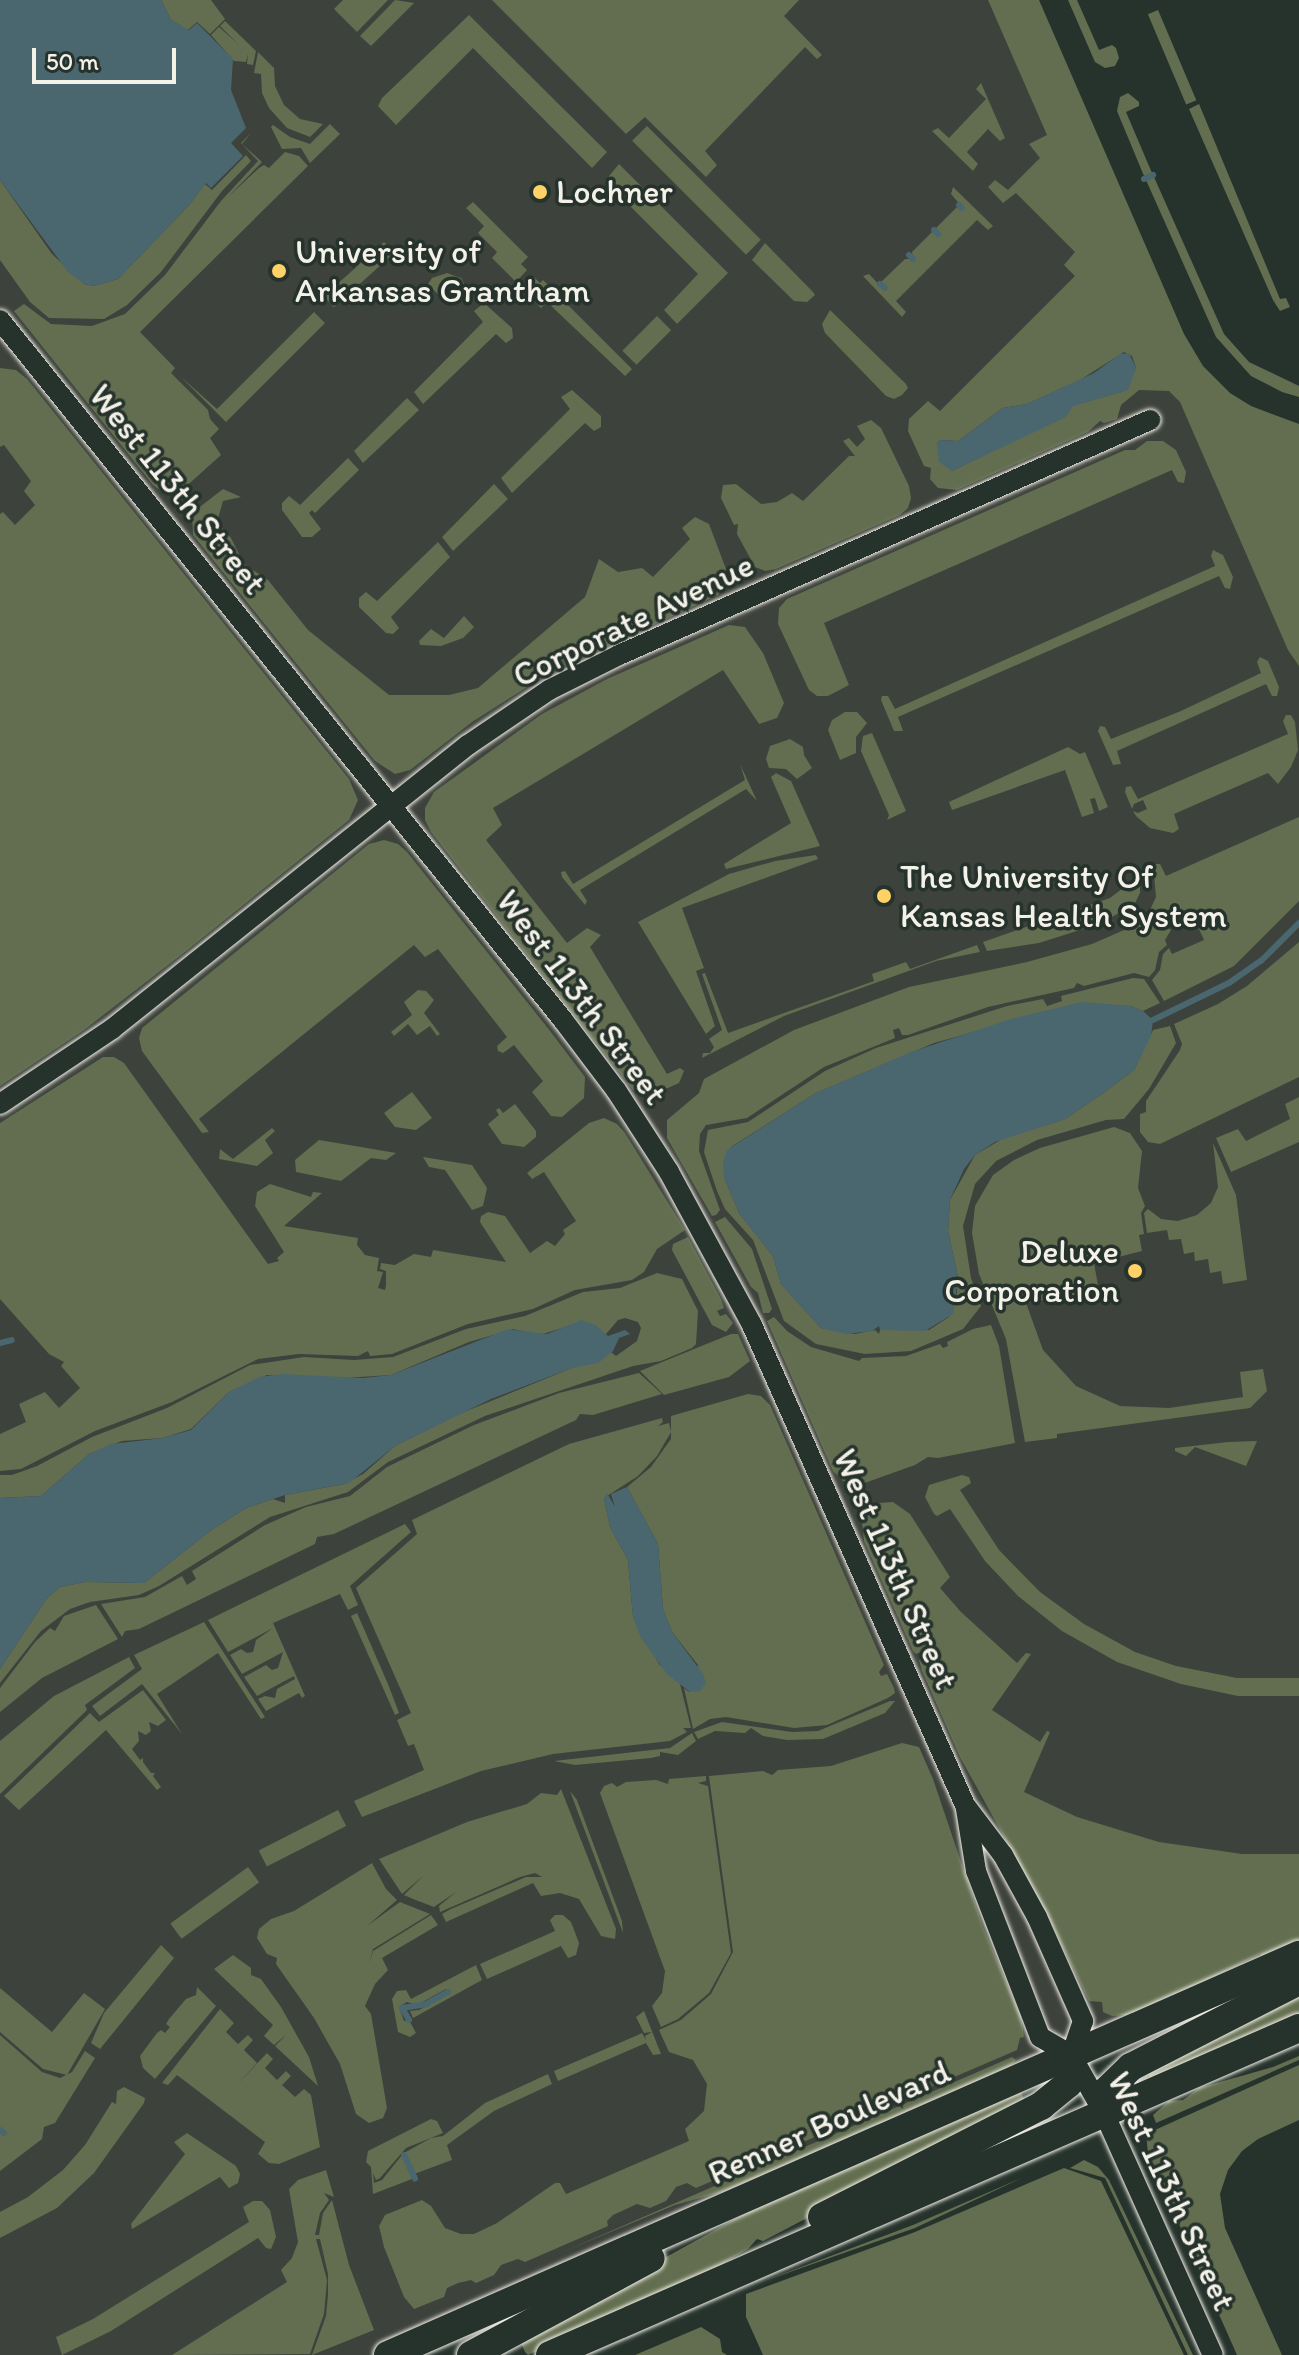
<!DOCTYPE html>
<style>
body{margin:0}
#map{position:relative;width:1299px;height:2355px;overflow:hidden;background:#26332d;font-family:Itim,sans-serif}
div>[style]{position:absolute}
.built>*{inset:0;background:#3d423c}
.green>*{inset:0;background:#626e4f;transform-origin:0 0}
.water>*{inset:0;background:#4a6770}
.stream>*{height:6px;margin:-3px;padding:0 3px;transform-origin:3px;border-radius:3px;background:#4a6770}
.roads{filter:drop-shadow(0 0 2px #f4f1e8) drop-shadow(0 0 2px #f4f1e8)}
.street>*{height:20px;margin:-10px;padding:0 10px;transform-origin:10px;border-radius:10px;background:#26332d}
.secondary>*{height:28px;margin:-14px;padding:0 14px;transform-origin:14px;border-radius:14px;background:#26332d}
.dots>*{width:22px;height:22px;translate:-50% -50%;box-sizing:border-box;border:4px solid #26332d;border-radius:50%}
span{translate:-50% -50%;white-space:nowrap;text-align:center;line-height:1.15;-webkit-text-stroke:7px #26332d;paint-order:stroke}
.poi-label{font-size:34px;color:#f4f1e8}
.left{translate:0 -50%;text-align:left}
.right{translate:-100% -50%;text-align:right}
.street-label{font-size:34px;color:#f4f1e8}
.scale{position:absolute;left:32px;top:48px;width:144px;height:36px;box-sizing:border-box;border:4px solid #f4f1e8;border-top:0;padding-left:10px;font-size:24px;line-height:28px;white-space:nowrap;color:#f4f1e8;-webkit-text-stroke:6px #26332d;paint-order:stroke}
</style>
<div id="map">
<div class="built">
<div style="clip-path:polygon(0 0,1013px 0,1299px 659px,1299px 1955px,389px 2355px,0 2355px)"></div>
</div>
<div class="green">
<div style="clip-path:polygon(161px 0,211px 0,225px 19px,210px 34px,197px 22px,188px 30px,171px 20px)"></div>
<div style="clip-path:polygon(343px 0,388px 0,357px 32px,334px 9px)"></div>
<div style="clip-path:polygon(395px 0,414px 3px,371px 46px,360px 36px)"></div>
<div style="clip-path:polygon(492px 0,799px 0,784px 16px,822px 55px,817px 59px,805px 47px,705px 151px,717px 165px,706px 177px,645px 117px,626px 134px)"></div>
<div style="clip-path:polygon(evenodd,988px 0,1039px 0,1184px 334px,1203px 366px,1230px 393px,1251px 406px,1299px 424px,1299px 666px,1288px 650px,1180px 402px,1169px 391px,1139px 390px,1121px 405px,1117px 419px,1104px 423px,1100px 421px,1088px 432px,957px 490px,938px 488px,930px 479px,931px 468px,924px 466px,908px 431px,909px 419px,928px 401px,940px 411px,1075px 276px,1064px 265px,1075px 252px,1016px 193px,1003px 203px,988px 187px,995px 180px,1008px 190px,1040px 158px,1029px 144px,1047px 135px,988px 0,1124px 352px,1132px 356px,1136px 368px,1124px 391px,1072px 406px,1033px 431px,952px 471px,937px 444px,940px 440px,958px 441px,1003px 408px,1027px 404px,1080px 380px,1124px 352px)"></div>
<div style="clip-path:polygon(1068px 0,1077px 0,1099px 50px,1112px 45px,1116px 48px,1119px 58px,1115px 66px,1105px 68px,1095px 62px)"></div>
<div style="left:1158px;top:10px;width:98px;height:11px;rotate:67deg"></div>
<div style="clip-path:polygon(469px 15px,607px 152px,592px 168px,473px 48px,396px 125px,378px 106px,382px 98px)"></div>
<div style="clip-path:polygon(225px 21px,256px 51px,253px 65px,247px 64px,248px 54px,246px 62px,234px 61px,211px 35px,219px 27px,238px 44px,220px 26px)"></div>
<div style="clip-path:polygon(258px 52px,274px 68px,275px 86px,284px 105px,300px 119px,323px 124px,310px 137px,287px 128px,269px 108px,262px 93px,261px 74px,254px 73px)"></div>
<div style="clip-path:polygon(981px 83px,1005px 138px,1000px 141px,988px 129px,967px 152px,978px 164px,973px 171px,932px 131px,938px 128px,949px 138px,986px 99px,976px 89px)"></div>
<div style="clip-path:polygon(1128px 93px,1139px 102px,1139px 106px,1126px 112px,1152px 173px,1144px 176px,1117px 111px,1120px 97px)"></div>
<div style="clip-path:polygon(1199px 104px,1280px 299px,1286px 298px,1290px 307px,1280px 311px,1273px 300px,1189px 109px)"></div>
<div style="clip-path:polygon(330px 124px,340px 134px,310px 163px,301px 148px,282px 149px,271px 127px,273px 125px,290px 137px,310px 144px)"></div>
<div style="left:647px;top:126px;width:161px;height:21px;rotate:45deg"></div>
<div style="clip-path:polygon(252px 132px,242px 144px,262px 162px,228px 197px,259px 168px,264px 165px,269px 168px,285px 152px,299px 156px,308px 166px,140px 332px,175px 368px,171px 373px,208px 410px,210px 419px,219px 429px,210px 438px,221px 455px,182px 490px,165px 494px,153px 485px,14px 311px,24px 304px,51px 324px,92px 326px,125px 314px,165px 275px,221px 201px,258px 161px,241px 143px)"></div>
<div style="clip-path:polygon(246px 155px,251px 161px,222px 191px,161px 272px,127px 305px,104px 319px,49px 318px,30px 302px,0 260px,0 180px,52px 254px,84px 284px,93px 286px,118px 279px,190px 204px,205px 184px,212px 190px)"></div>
<div style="clip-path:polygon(619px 164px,728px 273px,677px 324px,664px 310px,698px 274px,605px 181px)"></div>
<div style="clip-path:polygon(1154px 177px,1224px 334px,1249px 362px,1299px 386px,1299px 397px,1282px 392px,1251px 376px,1216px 337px,1146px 180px)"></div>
<div style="clip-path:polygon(953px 187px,993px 226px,988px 230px,977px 220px,896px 301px,906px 312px,902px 317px,863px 276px,869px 274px,885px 291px,881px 282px,905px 259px,913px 259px,912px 252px,932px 232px,938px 234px,936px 228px,957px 207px,963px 208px,951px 194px)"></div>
<div style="clip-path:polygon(473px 202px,528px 257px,521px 264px,527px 270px,516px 282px,492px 258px,497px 252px,478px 233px,484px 226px,466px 208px)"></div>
<div style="left:384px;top:242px;width:15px;height:81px;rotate:48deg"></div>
<div style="clip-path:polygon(765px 243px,813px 292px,815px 295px,807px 302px,794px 301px,752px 260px)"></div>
<div style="clip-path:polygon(447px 273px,461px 278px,465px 285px,448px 305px,428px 284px,432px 278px)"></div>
<div style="clip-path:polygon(534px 277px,540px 283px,543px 280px,632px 369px,625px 376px,547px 302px,541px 308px,522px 289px)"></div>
<div style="clip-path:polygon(484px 303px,512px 328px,513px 338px,506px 343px,496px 334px,423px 404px,414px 392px,483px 322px,474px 311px)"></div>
<div style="clip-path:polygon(830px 310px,906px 384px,908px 388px,902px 395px,894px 399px,886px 396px,825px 333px,822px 324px)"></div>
<div style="clip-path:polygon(314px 312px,325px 323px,226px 422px,180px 376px,217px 409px)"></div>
<div style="left:657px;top:316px;width:20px;height:49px;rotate:45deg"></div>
<div style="clip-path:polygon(0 368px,16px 370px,27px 379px,349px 779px,358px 800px,349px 820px,186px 951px,84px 1030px,0 1086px,0 514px,3px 512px,15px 525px,35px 505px,24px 491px,31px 481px,4px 445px,0 447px)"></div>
<div style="clip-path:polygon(572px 390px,601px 416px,601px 427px,594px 431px,585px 423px,512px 493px,501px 478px,570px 409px,561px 397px)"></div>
<div style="clip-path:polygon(407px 398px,419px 410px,363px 463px,354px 451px)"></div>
<div style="clip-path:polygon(871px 420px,881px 428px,909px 486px,911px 498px,908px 508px,900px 515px,776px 569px,765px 571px,755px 567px,737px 534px,738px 524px,734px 525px,721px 498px,723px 485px,736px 484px,761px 504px,777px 502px,792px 493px,803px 501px,849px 456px,855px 456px,843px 441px,849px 438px,857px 447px,865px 439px,857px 426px)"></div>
<div style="clip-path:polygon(1147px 441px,1163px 441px,1176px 450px,1186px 472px,1184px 483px,1178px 482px,1172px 470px,824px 623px,849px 685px,828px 696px,817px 696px,809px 690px,778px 624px,779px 608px,787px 599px,1125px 450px,1135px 450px)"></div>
<div style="clip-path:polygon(348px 458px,359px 470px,315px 513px,312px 510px,309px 513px,321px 529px,312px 537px,302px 537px,282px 510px,282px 503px,289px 496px,300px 505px)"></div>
<div style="clip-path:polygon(494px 484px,508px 499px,453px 551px,442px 537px)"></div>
<div style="clip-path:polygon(223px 489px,241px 497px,223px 501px,217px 522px,231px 538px,244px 564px,268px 580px,308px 630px,389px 695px,449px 695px,478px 688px,585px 597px,599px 559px,618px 572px,642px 568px,653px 577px,690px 539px,682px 528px,695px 517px,709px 524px,729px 577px,718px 595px,549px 673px,472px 722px,410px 770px,395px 774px,375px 761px,193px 535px,192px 513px)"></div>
<div style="clip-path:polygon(438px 542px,450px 557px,391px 617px,399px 628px,393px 634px,386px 633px,359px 607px,359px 598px,366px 592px,377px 601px)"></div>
<div style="clip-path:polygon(1213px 550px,1223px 555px,1233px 577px,1230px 589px,1225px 588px,1219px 576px,898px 717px,903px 731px,894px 731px,881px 700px,882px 696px,888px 696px,895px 709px,1215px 566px,1211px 556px)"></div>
<div style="clip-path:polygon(464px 616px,474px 627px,463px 638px,441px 646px,420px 645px,419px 641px,431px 629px,444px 638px)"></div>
<div style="clip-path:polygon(729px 625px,745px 627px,763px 653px,784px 703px,777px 718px,759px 724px,723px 670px,493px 808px,502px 825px,486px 840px,567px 943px,587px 928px,601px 935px,590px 947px,667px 1074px,680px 1068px,684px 1071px,679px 1083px,648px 1097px,633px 1090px,431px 832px,425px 820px,425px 808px,434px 792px,542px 714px,607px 679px)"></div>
<div style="clip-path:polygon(1260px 657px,1268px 661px,1279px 687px,1277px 696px,1272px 696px,1266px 684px,1117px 751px,1121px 764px,1113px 765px,1098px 731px,1100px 726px,1105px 727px,1111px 739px,1181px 711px,1261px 673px,1257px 662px)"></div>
<div style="clip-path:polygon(845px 712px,857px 712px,867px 723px,856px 737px,856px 753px,840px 760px,828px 730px,832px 720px)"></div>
<div style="clip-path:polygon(1286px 715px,1291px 715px,1295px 722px,1298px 750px,1291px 767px,1278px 784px,1268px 773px,1174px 814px,1179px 829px,1173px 833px,1150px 828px,1136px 816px,1133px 811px,1138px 813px,1147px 809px,1143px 800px,1134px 804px,1132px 809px,1125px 792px,1126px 787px,1131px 786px,1138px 799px,1288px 734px,1283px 721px)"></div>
<div style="clip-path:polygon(872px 733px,906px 811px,887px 820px,889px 815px,861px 751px,863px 736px)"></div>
<div style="clip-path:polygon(790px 739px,803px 747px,804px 755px,812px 768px,797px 779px,786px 769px,769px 768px,766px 759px,770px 746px)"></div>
<div style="clip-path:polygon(1068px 747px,1080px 754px,1085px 752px,1108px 807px,1099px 811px,1095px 798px,1090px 799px,1094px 813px,1082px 817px,1065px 770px,952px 810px,949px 802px)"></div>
<div style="clip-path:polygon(740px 764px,757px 801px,746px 789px,580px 890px,587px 901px,585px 905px,562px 877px,561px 872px,565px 871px,573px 884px,745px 780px)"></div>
<div style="clip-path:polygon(776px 773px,791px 781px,820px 846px,726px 869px,724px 864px,791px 823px,771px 777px)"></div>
<div style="clip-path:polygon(1299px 817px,1299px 901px,1234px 966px,1164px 1001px,1152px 980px,1160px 970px,1163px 954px,1169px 948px,1172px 954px,1204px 940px,1190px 909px,1176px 915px,1173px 926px,1149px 912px,1156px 897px,1153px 864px,1160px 864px,1166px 876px)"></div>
<div style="clip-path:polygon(384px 840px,398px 844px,407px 852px,547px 1027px,585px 1077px,584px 1098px,562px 1117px,551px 1116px,532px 1092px,543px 1081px,514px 1045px,503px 1053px,498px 1051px,497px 1046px,507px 1037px,438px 949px,425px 957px,414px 945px,199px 1119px,209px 1132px,202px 1133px,142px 1051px,139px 1038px,142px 1028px,369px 844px)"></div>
<div style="clip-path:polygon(816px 855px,818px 859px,682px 908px,704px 968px,696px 971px,715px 1026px,706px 1034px,638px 922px,729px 874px,775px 861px)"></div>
<div style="clip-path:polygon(1140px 875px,1140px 893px,1135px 903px,1102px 923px,1039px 943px,987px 951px,983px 942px,1110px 898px)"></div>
<div style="clip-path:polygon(1147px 915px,1171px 930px,1165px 940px,1167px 945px,1159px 952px,1155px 970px,1149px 977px,1134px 973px,1084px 986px,1077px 983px,1074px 988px,988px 1007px,908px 1035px,902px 1035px,899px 1028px,893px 1030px,895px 1038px,824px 1067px,747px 1118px,706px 1125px,700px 1134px,699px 1151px,720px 1210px,716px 1215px,712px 1216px,667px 1138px,667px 1120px,699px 1093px,704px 1079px,794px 1030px,909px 987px,1027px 962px,1092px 944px,1131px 927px)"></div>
<div style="clip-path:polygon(1299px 942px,1299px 1077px,1160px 1144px,1148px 1142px,1140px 1132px,1140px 1114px,1146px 1112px,1146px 1101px,1180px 1050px,1182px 1044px,1174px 1024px,1218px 1004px,1247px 986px)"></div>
<div style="clip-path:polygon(977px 945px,980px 952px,936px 961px,784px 1016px,702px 1058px,703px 1053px,710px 1053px,714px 1047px,709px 1039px,722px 1030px,702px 974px,705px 973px,728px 1033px,874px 981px,872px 974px,906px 962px,910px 969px)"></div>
<div style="clip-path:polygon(1133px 978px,1144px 979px,1160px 1003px,1143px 1011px,1130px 1006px,1074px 1004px,934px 1043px,816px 1093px,731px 1147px,724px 1177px,739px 1213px,773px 1256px,781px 1284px,821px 1328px,855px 1334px,875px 1330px,879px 1334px,880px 1330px,929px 1330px,949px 1317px,956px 1301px,958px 1277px,948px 1231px,950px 1200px,975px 1155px,1002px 1139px,1065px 1119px,1102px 1094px,1134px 1070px,1153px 1030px,1170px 1026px,1176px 1043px,1149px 1089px,1124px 1119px,1106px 1120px,1037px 1140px,996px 1161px,975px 1184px,963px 1226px,971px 1278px,981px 1306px,963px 1329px,911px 1351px,865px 1354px,816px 1344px,784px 1321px,753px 1240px,725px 1209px,717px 1191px,704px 1152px,708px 1130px,748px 1122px,825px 1071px,876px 1048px,1007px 1006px,1043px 999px,1047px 1006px,1062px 1001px,1061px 996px)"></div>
<div style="clip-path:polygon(418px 990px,426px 991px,434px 1000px,424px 1013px,440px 1034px,437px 1036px,430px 1026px,417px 1035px,408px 1024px,394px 1036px,391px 1032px,412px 1015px,404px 1002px)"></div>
<div style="clip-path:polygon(103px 1057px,114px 1057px,124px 1063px,268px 1264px,279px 1261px,277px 1258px,284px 1252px,255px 1206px,257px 1192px,270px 1184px,311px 1197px,313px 1192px,322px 1193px,284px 1226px,358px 1238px,357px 1245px,365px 1255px,379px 1258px,377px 1271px,383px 1272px,378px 1288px,385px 1290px,386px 1285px,386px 1271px,380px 1269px,381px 1263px,395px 1265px,414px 1254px,431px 1257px,433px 1250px,506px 1262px,480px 1222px,481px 1216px,488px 1212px,505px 1216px,530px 1253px,547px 1241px,555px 1246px,565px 1234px,563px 1230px,576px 1221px,544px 1172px,532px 1179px,527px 1173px,589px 1123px,604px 1118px,617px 1124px,625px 1133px,685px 1230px,657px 1249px,644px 1272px,632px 1280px,575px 1290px,533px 1309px,468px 1324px,392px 1354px,370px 1356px,368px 1351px,358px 1356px,299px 1354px,258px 1359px,172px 1402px,95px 1431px,21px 1469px,0 1471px,0 1434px,26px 1422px,19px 1404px,45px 1392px,59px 1408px,80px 1388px,61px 1366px,64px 1362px,49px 1354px,0 1299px,0 1123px)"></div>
<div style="clip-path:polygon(412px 1092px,432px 1118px,416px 1130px,395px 1127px,384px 1113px)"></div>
<div style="clip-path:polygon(1299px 1097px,1299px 1142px,1231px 1172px,1216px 1138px,1238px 1129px,1246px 1141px,1290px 1119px,1285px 1104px)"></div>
<div style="clip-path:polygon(515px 1104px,536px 1131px,536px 1137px,524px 1147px,502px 1144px,488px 1124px,499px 1115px,496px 1110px,499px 1108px,503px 1113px)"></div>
<div style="clip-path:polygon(1114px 1127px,1130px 1133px,1142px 1151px,1138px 1188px,1145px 1206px,1141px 1213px,1144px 1234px,1139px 1235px,1142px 1251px,1094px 1263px,1099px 1291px,1026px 1303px,1043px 1350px,1076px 1386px,1120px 1406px,1169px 1408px,1243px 1397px,1240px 1372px,1263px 1369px,1267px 1391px,1250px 1408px,1057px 1434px,1057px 1438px,1025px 1442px,1006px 1339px,979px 1274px,972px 1233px,975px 1206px,993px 1175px,1014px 1160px,1040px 1148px)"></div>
<div style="clip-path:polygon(272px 1128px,275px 1131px,265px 1140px,273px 1153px,257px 1166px,219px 1159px,220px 1149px,233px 1159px)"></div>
<div style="clip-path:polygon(319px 1140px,361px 1147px,396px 1153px,386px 1160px,371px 1158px,341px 1181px,296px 1172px,295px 1160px)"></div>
<div style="clip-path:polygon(1213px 1143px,1236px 1195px,1247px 1280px,1223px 1284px,1221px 1271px,1210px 1273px,1208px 1259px,1195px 1261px,1194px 1252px,1184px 1254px,1181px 1239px,1169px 1240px,1167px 1230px,1147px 1233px,1144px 1213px,1148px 1209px,1161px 1219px,1178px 1221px,1197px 1215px,1211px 1203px,1218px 1187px)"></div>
<div style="clip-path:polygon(423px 1157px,472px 1165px,487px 1188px,483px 1206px,472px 1210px,445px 1170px,429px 1167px)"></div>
<div style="clip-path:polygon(725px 1217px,752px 1249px,772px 1309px,769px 1313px,763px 1313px,758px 1293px,751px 1287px,715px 1222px)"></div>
<div style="clip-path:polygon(688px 1237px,721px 1299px,724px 1308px,717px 1311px,720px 1316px,726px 1314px,733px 1323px,726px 1332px,712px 1325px,672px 1250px,673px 1244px)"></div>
<div style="clip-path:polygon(657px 1273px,682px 1279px,698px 1311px,696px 1344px,692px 1348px,661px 1361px,633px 1366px,485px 1416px,388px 1462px,348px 1492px,270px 1517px,159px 1586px,139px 1595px,90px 1602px,70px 1609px,41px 1631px,0 1683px,0 1669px,47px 1598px,60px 1587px,85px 1582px,144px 1583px,210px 1531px,246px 1508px,273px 1499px,285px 1503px,285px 1495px,344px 1484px,363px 1474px,395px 1446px,459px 1414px,611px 1352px,616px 1356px,637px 1341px,641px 1328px,638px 1322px,625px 1318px,618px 1320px,606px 1334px,574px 1324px,540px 1335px,513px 1329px,469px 1342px,391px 1375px,328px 1379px,267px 1375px,229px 1392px,191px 1429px,163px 1438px,122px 1441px,89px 1454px,41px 1496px,0 1498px,0 1475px,12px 1475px,37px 1466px,92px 1437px,167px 1408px,250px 1365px,304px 1357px,354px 1360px,393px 1357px,466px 1329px,525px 1316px,583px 1292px,620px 1288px)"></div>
<div style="clip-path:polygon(774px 1317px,787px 1331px,811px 1347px,859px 1361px,862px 1358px,906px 1356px,940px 1344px,943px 1348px,948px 1346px,947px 1342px,973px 1329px,991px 1325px,999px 1346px,1015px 1443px,938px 1458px,928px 1457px,915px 1465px,859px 1485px,843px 1481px,833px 1471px,767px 1321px)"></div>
<div style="clip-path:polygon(731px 1334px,738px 1334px,750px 1361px,729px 1377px,664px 1395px,640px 1371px)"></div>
<div style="clip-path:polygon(639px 1373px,662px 1394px,593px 1415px,580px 1414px,576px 1420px,334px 1534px,317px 1537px,315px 1544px,139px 1629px,125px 1631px,122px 1637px,101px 1604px,145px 1597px,182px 1576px,187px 1585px,196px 1579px,192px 1571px,265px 1525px,306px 1507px,350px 1496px,387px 1467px,474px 1425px,559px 1393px)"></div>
<div style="clip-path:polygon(748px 1394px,761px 1396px,770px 1405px,884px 1665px,879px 1672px,881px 1676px,887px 1674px,894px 1688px,895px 1693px,888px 1698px,827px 1725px,794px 1728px,726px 1717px,710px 1719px,693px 1729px,684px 1688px,689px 1692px,698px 1665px,672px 1632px,663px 1609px,658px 1544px,627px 1487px,651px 1467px,671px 1439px,671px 1416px)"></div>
<div style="clip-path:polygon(662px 1418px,663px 1422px,658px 1426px,669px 1423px,671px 1432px,657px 1456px,638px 1476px,604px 1498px,610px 1527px,628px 1560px,633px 1617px,659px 1664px,680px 1684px,691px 1728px,683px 1728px,687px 1732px,670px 1741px,553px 1754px,481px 1771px,362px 1817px,354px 1801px,424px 1770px,414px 1744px,408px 1746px,397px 1720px,411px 1713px,356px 1588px,417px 1534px,412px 1520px,569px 1444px)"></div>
<div style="clip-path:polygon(1257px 1441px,1246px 1466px,1195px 1447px,1186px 1456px,1175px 1451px,1175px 1448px,1228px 1442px)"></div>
<div style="clip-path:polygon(962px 1475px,969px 1477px,971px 1483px,960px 1490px,999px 1550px,1040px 1592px,1084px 1624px,1135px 1652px,1176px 1666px,1237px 1678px,1299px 1678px,1299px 1696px,1238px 1696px,1181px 1684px,1117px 1662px,1062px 1631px,1018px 1596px,985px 1561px,950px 1509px,937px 1516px,934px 1514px,925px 1497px,929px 1485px)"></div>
<div style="clip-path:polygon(893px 1502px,910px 1514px,950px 1577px,940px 1588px,961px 1612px,1017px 1663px,1026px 1653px,1031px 1654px,992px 1710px,1040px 1742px,1047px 1731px,1050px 1732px,1024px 1792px,1077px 1817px,1159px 1842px,1242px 1854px,1299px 1854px,1299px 1944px,1262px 1957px,1260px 1954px,1138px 2014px,1112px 2016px,1103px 2012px,1102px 2002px,1089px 2001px,1049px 1918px,960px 1757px,922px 1671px,919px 1660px,924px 1657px,922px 1652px,916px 1654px,913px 1651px,864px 1541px,862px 1522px,868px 1511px,878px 1503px)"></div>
<div style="clip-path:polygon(405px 1524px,411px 1532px,350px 1586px,358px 1605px,348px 1610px,340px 1594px,273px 1623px,305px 1696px,302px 1698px,299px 1693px,266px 1711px,258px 1699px,265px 1696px,275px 1698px,277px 1689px,295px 1679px,294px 1676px,257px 1696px,244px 1677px,266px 1665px,272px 1670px,278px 1668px,283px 1652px,242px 1674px,230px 1655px,241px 1649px,247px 1653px,253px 1652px,256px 1640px,273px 1628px,228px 1652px,208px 1620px)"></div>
<div style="clip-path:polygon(96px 1605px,118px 1639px,42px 1678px,0 1712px,0 1688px,35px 1642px,50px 1628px,55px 1631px,64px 1616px)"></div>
<div style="clip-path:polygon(357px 1613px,388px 1684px,399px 1713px,395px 1715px,351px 1616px)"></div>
<div style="clip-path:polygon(204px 1622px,265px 1717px,261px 1719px,218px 1653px,157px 1694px,182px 1734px,142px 1684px,100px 1716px,92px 1706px,142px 1669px,134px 1655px)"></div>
<div style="clip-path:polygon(129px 1657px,135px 1668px,85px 1705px,87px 1710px,0 1794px,0 1741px,54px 1696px)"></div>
<div style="clip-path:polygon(143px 1690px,166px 1720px,158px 1726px,149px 1722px,151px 1731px,146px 1735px,138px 1731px,139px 1741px,132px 1749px,140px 1760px,143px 1758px,143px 1762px,151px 1773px,155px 1773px,153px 1776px,161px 1787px,157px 1790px,106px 1730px,19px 1810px,4px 1796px,90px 1713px,99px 1722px)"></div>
<div style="clip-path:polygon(890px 1701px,895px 1701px,885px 1713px,823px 1739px,787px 1740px,763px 1736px,751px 1728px,745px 1733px,715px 1731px,698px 1739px,694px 1732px,722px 1722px,792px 1732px,818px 1731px)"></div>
<div style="clip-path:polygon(692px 1733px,696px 1741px,678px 1755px,660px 1752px,660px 1756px,651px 1758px,575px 1765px,554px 1761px,670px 1748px)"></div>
<div style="clip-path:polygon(902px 1743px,919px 1747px,933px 1779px,983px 1927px,1021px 2017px,1024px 2037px,1020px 2038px,1017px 2050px,696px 2188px,687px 2183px,676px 2187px,666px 2201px,650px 2208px,637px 2204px,613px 2215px,607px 2221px,608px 2226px,525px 2262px,518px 2259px,501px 2265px,494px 2275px,476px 2283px,471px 2280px,458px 2283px,447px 2288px,444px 2297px,414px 2309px,404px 2297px,384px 2247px,379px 2226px,385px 2215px,422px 2200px,431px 2206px,445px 2228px,461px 2234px,474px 2234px,497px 2223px,555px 2183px,560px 2183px,566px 2194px,689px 2141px,685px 2129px,704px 2111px,707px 2084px,693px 2060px,669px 2052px,659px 2030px,681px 2020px,711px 1994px,733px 1952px,709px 1776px,763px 1771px,772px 1775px,778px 1770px,831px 1766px)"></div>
<div style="clip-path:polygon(706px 1776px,706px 1781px,698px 1783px,708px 1786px,731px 1953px,709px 1993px,678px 2019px,661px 2027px,652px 2006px,662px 1993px,665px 1971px,600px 1793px,604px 1786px,612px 1783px,617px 1787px,626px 1782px,656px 1780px,668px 1784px,669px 1779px)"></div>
<div style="clip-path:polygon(561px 1789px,616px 1929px,615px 1939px,601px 1936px,579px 1899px,560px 1893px,541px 1896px,533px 1883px,446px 1922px,442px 1914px,451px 1909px,526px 1877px,542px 1877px,535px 1873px,520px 1877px,440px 1912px,439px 1906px,456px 1892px,434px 1907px,413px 1899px,404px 1895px,423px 1876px,402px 1894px,379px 1859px,467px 1822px,527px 1804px,541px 1793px,557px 1795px)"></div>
<div style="clip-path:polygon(570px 1791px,577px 1800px,622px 1921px,623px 1933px)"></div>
<div style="left:338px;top:1810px;width:18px;height:89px;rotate:63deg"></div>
<div style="clip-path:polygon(372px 1863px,386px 1889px,397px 1900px,367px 1926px,400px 1902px,430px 1914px,373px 1949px,369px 1964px,373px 1951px,431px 1915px,438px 1925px,382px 1958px,388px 1970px,375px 1984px,365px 2006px,371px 2014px,387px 2108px,383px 2118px,369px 2123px,356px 2114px,340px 2064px,314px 2018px,276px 1964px,277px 1958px,267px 1954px,257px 1938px,259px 1929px,271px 1919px,294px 1911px)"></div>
<div style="left:248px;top:1867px;width:19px;height:96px;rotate:54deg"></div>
<div style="clip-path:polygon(555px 1915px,563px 1915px,571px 1922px,579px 1943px,576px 1955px,568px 1958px,561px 1946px,487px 1979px,480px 1964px,555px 1931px,550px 1920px)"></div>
<div style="clip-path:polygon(161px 1945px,174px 1958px,100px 2049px,91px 2043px,104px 2013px)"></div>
<div style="clip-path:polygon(233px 1955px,251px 1968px,251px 1975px,261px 1979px,281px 2007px,309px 2057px,318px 2086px,275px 2046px,286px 2035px,274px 2045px,264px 2036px,273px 2025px,214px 1969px)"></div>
<div style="clip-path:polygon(476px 1965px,482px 1980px,413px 2018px,410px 2011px,419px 2010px,448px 1994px,446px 1989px,417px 2005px,407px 2002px,399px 2007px,404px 2021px,409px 2020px,416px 2033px,410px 2037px,398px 2032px,392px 1999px,397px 1991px,406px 1990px,411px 1999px)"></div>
<div style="clip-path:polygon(197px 1987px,216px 2006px,155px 2079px,143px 2068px,140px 2056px,157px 2033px,161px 2030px,165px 2033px,170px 2027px,166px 2024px,169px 2019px,186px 1999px,196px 1995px)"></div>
<div style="clip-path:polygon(0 1988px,52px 2032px,84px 1993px,105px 2009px,67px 2075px,43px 2069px,0 2032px)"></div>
<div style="clip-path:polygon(1299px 1991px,1299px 2018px,1150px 2078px,1146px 2069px)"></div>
<div style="clip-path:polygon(220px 2009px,234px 2023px,226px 2032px,238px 2044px,248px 2035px,253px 2040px,244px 2050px,257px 2063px,237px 2085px,267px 2053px,273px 2059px,265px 2068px,277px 2080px,286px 2071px,291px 2076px,282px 2085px,295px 2097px,304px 2089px,311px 2095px,320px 2147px,279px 2164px,269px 2163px,258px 2154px,265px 2142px,177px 2075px,168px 2085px,162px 2083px)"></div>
<div style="clip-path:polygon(644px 2011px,661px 2054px,653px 2055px,646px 2043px,558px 2081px,554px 2071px,638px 2035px,642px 2033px,646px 2040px,645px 2036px,652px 2032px,644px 2033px,636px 2017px)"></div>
<div style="clip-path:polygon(0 2035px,42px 2072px,60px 2078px,72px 2072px,85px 2051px,95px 2058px,55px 2123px,44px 2127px,42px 2139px,0 2171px)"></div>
<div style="clip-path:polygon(1299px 2056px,1299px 2060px,1156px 2123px,1153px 2115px,1169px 2101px,1183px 2100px,1199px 2088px,1273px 2067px)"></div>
<div style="clip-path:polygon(1012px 2057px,1016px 2060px,1009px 2068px,733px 2189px,675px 2205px,558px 2254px)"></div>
<div style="clip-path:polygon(1299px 2065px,1299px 2120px,1258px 2139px,1242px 2151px,1228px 2170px,1220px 2194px,1225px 2228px,1282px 2355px,1237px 2355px,1148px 2154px,1146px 2134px)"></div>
<div style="clip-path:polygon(548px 2074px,552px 2084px,494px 2111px,447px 2145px,452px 2160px,414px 2174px,404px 2153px,431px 2138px,443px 2136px,485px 2103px)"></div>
<div style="clip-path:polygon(124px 2087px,145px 2098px,144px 2103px,94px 2173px,57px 2208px,0 2238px,0 2212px,28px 2197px,63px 2170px,85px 2145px,112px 2102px,116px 2104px,117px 2091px)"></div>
<div style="clip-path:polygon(1021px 2092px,1026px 2104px,763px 2241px,757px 2239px,748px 2249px,686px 2285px,528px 2355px,525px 2352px,519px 2338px,748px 2212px)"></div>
<div style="clip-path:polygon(431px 2119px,437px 2121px,443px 2133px,406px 2148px,380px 2178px,376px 2180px,373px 2173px,374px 2183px,382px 2180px,402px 2155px,412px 2179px,373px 2194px,371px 2167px,366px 2162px,368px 2151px)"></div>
<div style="clip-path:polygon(187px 2133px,236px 2166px,240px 2174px,238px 2183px,229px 2188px,220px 2177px,132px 2229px,131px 2224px,185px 2154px,174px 2142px)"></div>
<div style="clip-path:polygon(1084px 2160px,1098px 2167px,1109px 2180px,1193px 2355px,1188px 2355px,1105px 2178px,1070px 2168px)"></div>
<div style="clip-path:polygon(1064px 2168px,1101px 2181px,1184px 2355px,763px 2355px,746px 2317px,746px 2294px,915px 2232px)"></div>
<div style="clip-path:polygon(326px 2170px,334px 2197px,324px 2193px,329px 2200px,320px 2213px,315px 2235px,319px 2235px,323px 2213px,332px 2200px,349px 2265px,374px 2330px,312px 2355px,326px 2316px,328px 2295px,328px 2274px,320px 2239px,316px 2239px,327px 2280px,324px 2314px,310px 2354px,172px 2355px,287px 2282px,281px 2270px,292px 2258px,298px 2242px,289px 2189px,298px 2180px)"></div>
<div style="clip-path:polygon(1024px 2177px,915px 2228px,753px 2285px,913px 2225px)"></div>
<div style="clip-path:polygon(253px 2201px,262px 2201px,270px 2210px,276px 2237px,271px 2249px,266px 2248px,258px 2238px,111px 2331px,62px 2355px,56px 2337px,93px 2319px,249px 2222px,243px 2207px)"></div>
<div style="clip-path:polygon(701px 2327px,720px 2339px,722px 2352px,727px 2355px,635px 2355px)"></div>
</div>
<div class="water">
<div style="clip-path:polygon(0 0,161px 0,171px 20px,189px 30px,197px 23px,233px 59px,231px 90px,246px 128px,231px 143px,243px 156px,211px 188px,206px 183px,190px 204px,118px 279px,93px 286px,84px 284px,68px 272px,0 180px)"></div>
<div style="clip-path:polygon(1129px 353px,1136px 368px,1128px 390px,1073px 406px,1066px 417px,952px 471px,939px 462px,937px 444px,940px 440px,958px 441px,1003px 408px,1027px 404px,1094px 373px,1120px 354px)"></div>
<div style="clip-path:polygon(1082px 1002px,1130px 1006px,1143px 1011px,1153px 1020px,1151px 1036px,1134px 1070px,1102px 1094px,1065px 1119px,995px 1142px,975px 1155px,964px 1169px,950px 1200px,948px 1231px,958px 1277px,953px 1314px,925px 1331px,880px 1330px,879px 1326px,872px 1331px,846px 1334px,821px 1328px,781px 1284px,773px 1256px,739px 1213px,724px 1177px,723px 1161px,727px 1150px,816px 1093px,911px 1052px,1011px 1019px)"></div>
<div style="clip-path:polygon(581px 1320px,596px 1325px,608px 1336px,625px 1330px,630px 1334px,619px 1338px,613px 1351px,598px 1363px,572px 1368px,491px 1399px,395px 1446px,349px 1483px,285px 1495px,246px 1508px,210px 1531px,144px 1583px,85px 1582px,60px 1587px,47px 1598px,0 1669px,0 1498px,41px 1496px,89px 1454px,111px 1444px,163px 1438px,191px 1430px,229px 1392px,259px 1377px,282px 1374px,363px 1378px,391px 1375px,508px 1329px,547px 1334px)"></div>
<div style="clip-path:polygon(627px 1487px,658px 1544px,663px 1609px,672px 1632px,703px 1674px,706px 1683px,700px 1691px,690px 1692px,667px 1674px,641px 1638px,633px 1617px,628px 1560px,610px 1527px,604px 1498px,607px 1493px,615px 1507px,611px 1494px)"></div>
</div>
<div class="stream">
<div style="left:1144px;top:179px;width:10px;rotate:-24deg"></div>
<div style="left:959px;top:205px;width:4px;rotate:45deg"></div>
<div style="left:934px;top:230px;width:6px;rotate:45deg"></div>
<div style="left:909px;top:255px;width:6px;rotate:45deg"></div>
<div style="left:880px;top:284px;width:6px;rotate:39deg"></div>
<div style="left:1153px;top:1020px;width:85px;rotate:-26deg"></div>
<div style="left:1229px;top:983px;width:39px;rotate:-35deg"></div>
<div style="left:1261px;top:961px;width:54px;rotate:-45deg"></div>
<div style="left:0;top:1343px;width:12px;rotate:-14deg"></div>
<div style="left:409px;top:2020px;width:14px;rotate:-120deg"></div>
<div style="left:402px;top:2008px;width:24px;rotate:-9deg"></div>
<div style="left:426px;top:2004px;width:25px;rotate:-29deg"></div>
<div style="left:0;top:2130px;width:5px;rotate:37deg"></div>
<div style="left:404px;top:2155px;width:26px;rotate:65deg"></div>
</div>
<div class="roads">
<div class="street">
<div style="left:0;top:320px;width:898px;rotate:51.19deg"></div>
<div style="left:563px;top:1020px;width:88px;rotate:52.9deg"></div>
<div style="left:616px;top:1090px;width:98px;rotate:57.1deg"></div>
<div style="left:669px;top:1172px;width:174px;rotate:61.5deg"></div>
<div style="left:752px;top:1325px;width:525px;rotate:66.07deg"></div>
<div style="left:965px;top:1805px;width:63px;rotate:52.8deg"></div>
<div style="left:1003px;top:1855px;width:71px;rotate:61.3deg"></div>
<div style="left:1037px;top:1917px;width:114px;rotate:66.1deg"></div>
<div style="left:1083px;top:2021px;width:36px;rotate:109deg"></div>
<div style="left:0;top:1104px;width:135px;rotate:-33.8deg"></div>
<div style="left:112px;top:1029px;width:455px;rotate:-38.6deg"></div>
<div style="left:468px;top:745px;width:98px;rotate:-34.2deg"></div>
<div style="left:549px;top:690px;width:78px;rotate:-26.6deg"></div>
<div style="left:619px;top:655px;width:581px;rotate:-23.87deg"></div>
<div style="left:966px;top:1809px;width:63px;rotate:80.8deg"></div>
<div style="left:976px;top:1871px;width:178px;rotate:68.9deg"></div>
<div style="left:1040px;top:2037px;width:36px;rotate:30deg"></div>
<div style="left:1071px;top:2055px;width:67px;rotate:60.4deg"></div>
<div style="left:1104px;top:2113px;width:265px;rotate:65.8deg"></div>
</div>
<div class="secondary">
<div style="left:1104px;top:2113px;width:23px;rotate:-83deg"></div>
<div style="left:1107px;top:2090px;width:33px;rotate:-44deg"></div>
<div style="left:1131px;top:2067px;width:189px;rotate:-27.1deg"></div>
<div style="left:822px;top:2217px;width:246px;rotate:-26.9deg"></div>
<div style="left:1041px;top:2106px;width:35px;rotate:-39deg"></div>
<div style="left:1068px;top:2084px;width:29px;rotate:-84deg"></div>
<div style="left:388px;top:2355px;width:995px;rotate:-23.71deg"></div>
<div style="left:471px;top:2355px;width:204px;rotate:-28.3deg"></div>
<div style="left:550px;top:2355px;width:817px;rotate:-23.59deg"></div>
</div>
</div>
<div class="dots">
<div style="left:540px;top:192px;background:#ffd166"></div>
<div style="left:279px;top:271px;background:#ffd166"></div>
<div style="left:884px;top:896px;background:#ffd166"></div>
<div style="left:1135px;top:1271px;background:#ffd166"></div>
</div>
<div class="poi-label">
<span class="left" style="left:556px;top:192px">Lochner</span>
<span class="left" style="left:295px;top:271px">University of<br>Arkansas Grantham</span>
<span class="left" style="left:900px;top:896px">The University Of<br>Kansas Health System</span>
<span class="right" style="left:1119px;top:1271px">Deluxe<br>Corporation</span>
</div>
<div class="street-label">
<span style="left:178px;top:489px;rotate:51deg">West 113th Street</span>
<span style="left:633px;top:620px;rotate:-26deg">Corporate Avenue</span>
<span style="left:582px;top:997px;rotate:53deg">West 113th Street</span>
<span style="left:896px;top:1569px;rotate:66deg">West 113th Street</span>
<span style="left:829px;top:2122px;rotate:-24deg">Renner Boulevard</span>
<span style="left:1172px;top:2191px;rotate:65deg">West 113th Street</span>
</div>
<div class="scale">50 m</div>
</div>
